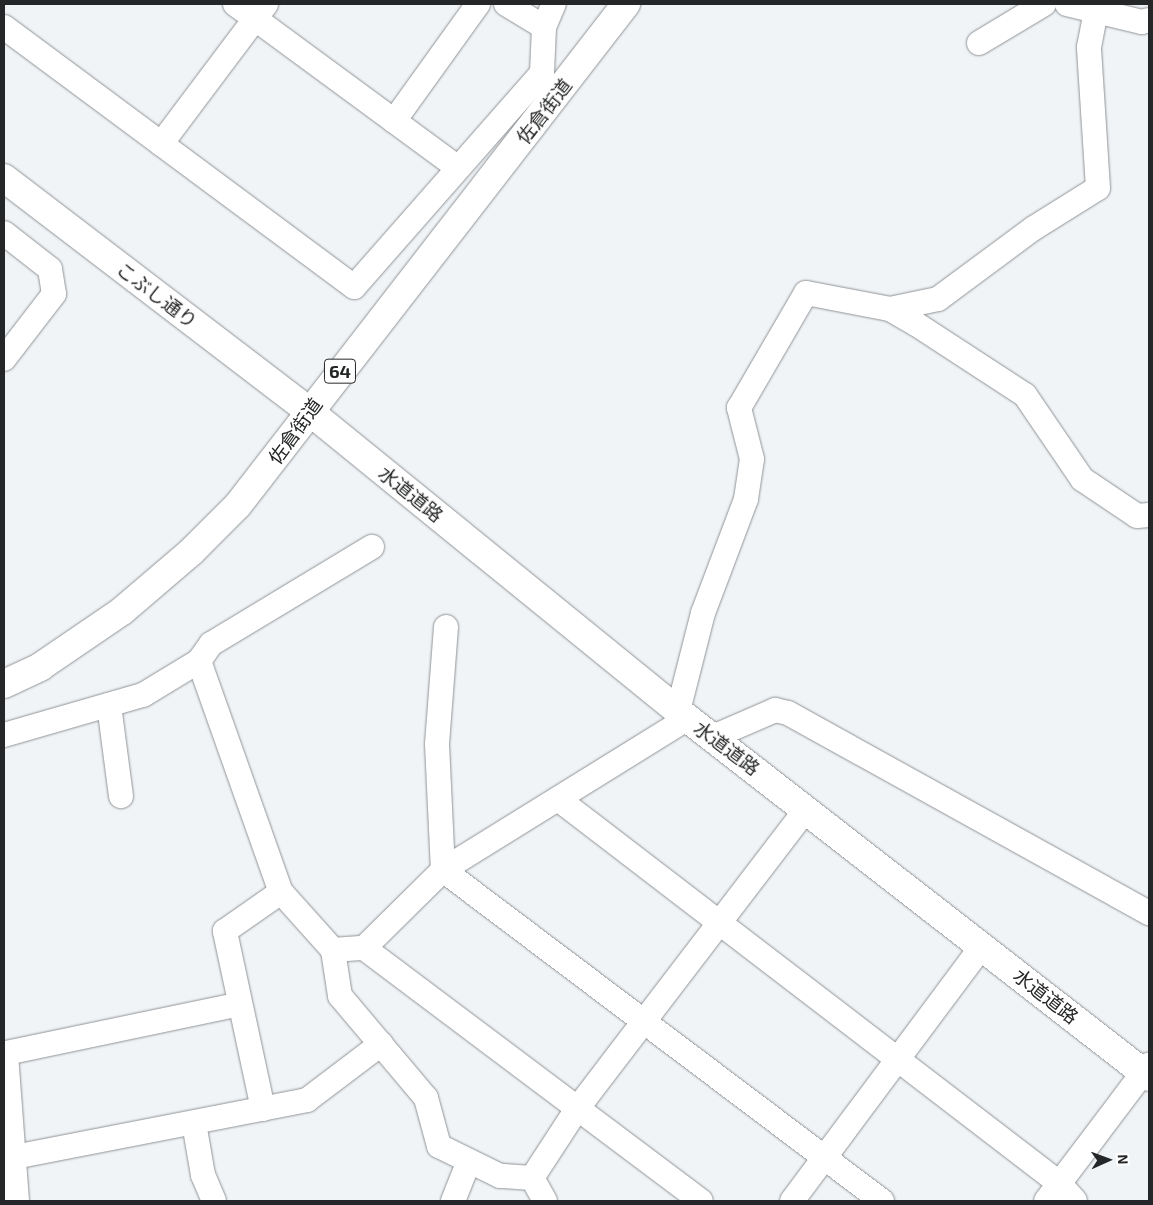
<!DOCTYPE html>
<meta charset="utf-8">
<style>
body{margin:0}
#map{position:relative;width:1153px;height:1205px;overflow:hidden;background:#f0f4f7;font-family:"Exo 2","Noto Sans JP",sans-serif}
div>[style]{position:absolute}
.roads{filter:drop-shadow(0 0 1px #909396) drop-shadow(0 0 1px #909396)}
.street>*{height:24px;margin:-12px;padding:0 12px;transform-origin:12px;border-radius:12px;background:#fff}
.secondary>*{height:28px;margin:-14px;padding:0 14px;transform-origin:14px;border-radius:14px;background:#fff}
.primary>*{height:28px;margin:-14px;padding:0 14px;transform-origin:14px;border-radius:14px;background:#fff}
span{translate:-50% -50%;white-space:nowrap;text-align:center;line-height:1.15;-webkit-text-stroke:4px #fff;paint-order:stroke}
.shield-label span{padding:1px 4px;background:#fff;border:1px solid;border-radius:4px;-webkit-text-stroke-width:0}
.shield-label{font-size:18px;color:#252627;font-weight:700}
.street-label{font-size:19px;color:#252627}
.frame{position:absolute;inset:0;border:5px solid #252627;pointer-events:none}
.north{position:absolute;left:1083px;top:1135px;width:50px;height:50px;-webkit-text-stroke:4px #fff;paint-order:stroke;rotate:88deg;font-size:14px;font-weight:700;line-height:20px;text-align:center;color:#252627}
.north::after{content:'';display:block;margin:auto;width:18px;height:22px;background:#252627;clip-path:polygon(50% 0,100% 100%,50% 72%,0 100%)}
</style>
<div id="map">
<div class="roads">
<div class="street">
<div style="left:235px;top:4px;width:275px;rotate:36.3deg"></div>
<div style="left:506px;top:4px;width:44px;rotate:31.2deg"></div>
<div style="left:1067px;top:4px;width:77px;rotate:13.5deg"></div>
<div style="left:1142px;top:22px;width:7px;rotate:-16deg"></div>
<div style="left:4px;top:27px;width:436px;rotate:36.6deg"></div>
<div style="left:354px;top:287px;width:285px;rotate:-48.7deg"></div>
<div style="left:542px;top:73px;width:46px;rotate:-87.5deg"></div>
<div style="left:544px;top:27px;width:25px;rotate:-67deg"></div>
<div style="left:979px;top:43px;width:76px;rotate:-31deg"></div>
<div style="left:394px;top:121px;width:144px;rotate:-54.3deg"></div>
<div style="left:161px;top:144px;width:175px;rotate:-53.1deg"></div>
<div style="left:4px;top:233px;width:58px;rotate:38deg"></div>
<div style="left:50px;top:269px;width:25px;rotate:81deg"></div>
<div style="left:54px;top:294px;width:82px;rotate:127.6deg"></div>
<div style="left:890px;top:309px;width:49px;rotate:-11.8deg"></div>
<div style="left:938px;top:299px;width:119px;rotate:-36.5deg"></div>
<div style="left:1034px;top:228px;width:75px;rotate:-32deg"></div>
<div style="left:1098px;top:188px;width:141px;rotate:-93.7deg"></div>
<div style="left:1089px;top:47px;width:36px;rotate:-79deg"></div>
<div style="left:446px;top:627px;width:117px;rotate:94.4deg"></div>
<div style="left:437px;top:744px;width:126px;rotate:87.3deg"></div>
<div style="left:443px;top:870px;width:550px;rotate:37.02deg"></div>
<div style="left:199px;top:661px;width:245px;rotate:70.5deg"></div>
<div style="left:281px;top:892px;width:78px;rotate:48.1deg"></div>
<div style="left:109px;top:705px;width:92px;rotate:82.5deg"></div>
<div style="left:678px;top:711px;width:101px;rotate:-75.7deg"></div>
<div style="left:703px;top:613px;width:122px;rotate:-69.3deg"></div>
<div style="left:746px;top:499px;width:40px;rotate:-81.5deg"></div>
<div style="left:752px;top:459px;width:53px;rotate:-104.3deg"></div>
<div style="left:739px;top:408px;width:133px;rotate:-59.8deg"></div>
<div style="left:806px;top:293px;width:86px;rotate:10.8deg"></div>
<div style="left:890px;top:309px;width:30px;rotate:30deg"></div>
<div style="left:916px;top:324px;width:130px;rotate:33.1deg"></div>
<div style="left:1025px;top:395px;width:102px;rotate:55.8deg"></div>
<div style="left:1082px;top:479px;width:66px;rotate:33.9deg"></div>
<div style="left:1137px;top:516px;width:12px;rotate:-5deg"></div>
<div style="left:4px;top:735px;width:145px;rotate:-16.1deg"></div>
<div style="left:143px;top:695px;width:66px;rotate:-31.3deg"></div>
<div style="left:199px;top:661px;width:21px;rotate:-55deg"></div>
<div style="left:211px;top:644px;width:188px;rotate:-31.1deg"></div>
<div style="left:713px;top:737px;width:68px;rotate:-23.5deg"></div>
<div style="left:775px;top:710px;width:13px;rotate:13deg"></div>
<div style="left:788px;top:713px;width:413px;rotate:29deg"></div>
<div style="left:558px;top:799px;width:631px;rotate:37.47deg"></div>
<div style="left:1059px;top:1183px;width:24px;rotate:48deg"></div>
<div style="left:364px;top:948px;width:421px;rotate:36.9deg"></div>
<div style="left:263px;top:1109px;width:182px;rotate:-102.1deg"></div>
<div style="left:225px;top:931px;width:68px;rotate:-34.9deg"></div>
<div style="left:194px;top:1123px;width:53px;rotate:80.2deg"></div>
<div style="left:203px;top:1175px;width:28px;rotate:67deg"></div>
<div style="left:4px;top:1159px;width:309px;rotate:-11deg"></div>
<div style="left:307px;top:1100px;width:93px;rotate:-37.1deg"></div>
<div style="left:532px;top:1178px;width:82px;rotate:-56.9deg"></div>
<div style="left:577px;top:1109px;width:377px;rotate:-52.6deg"></div>
<div style="left:17px;top:1201px;width:148px;rotate:-94.3deg"></div>
<div style="left:6px;top:1053px;width:239px;rotate:-11.8deg"></div>
<div style="left:453px;top:1201px;width:43px;rotate:-68.2deg"></div>
<div style="left:545px;top:1201px;width:26px;rotate:-119deg"></div>
<div style="left:532px;top:1178px;width:32px;rotate:-176deg"></div>
<div style="left:500px;top:1176px;width:68px;rotate:-153.8deg"></div>
<div style="left:439px;top:1146px;width:50px;rotate:-105.2deg"></div>
<div style="left:426px;top:1098px;width:133px;rotate:-130.1deg"></div>
<div style="left:340px;top:996px;width:47px;rotate:-98.7deg"></div>
<div style="left:333px;top:950px;width:31px;rotate:-4deg"></div>
<div style="left:364px;top:948px;width:111px;rotate:-44.6deg"></div>
<div style="left:443px;top:870px;width:288px;rotate:-31.8deg"></div>
<div style="left:792px;top:1201px;width:318px;rotate:-53.3deg"></div>
<div style="left:1046px;top:1201px;width:171px;rotate:-52.9deg"></div>
</div>
<div class="secondary">
<div style="left:4px;top:178px;width:384px;rotate:37.4deg"></div>
<div style="left:309px;top:411px;width:476px;rotate:39.1deg"></div>
<div style="left:678px;top:711px;width:596px;rotate:37.85deg"></div>
</div>
<div class="primary">
<div style="left:4px;top:684px;width:40px;rotate:-25deg"></div>
<div style="left:40px;top:667px;width:99px;rotate:-34.3deg"></div>
<div style="left:122px;top:611px;width:91px;rotate:-40.5deg"></div>
<div style="left:191px;top:552px;width:66px;rotate:-45deg"></div>
<div style="left:238px;top:505px;width:634px;rotate:-52.24deg"></div>
</div>
</div>
<div class="shield-label">
<span style="left:340px;top:371px">64</span>
</div>
<div class="street-label">
<span style="left:544px;top:111px;rotate:-52deg">佐倉街道</span>
<span style="left:157px;top:295px;rotate:37deg">こぶし通り</span>
<span style="left:295px;top:431px;rotate:-54deg">佐倉街道</span>
<span style="left:411px;top:494px;rotate:39deg">水道道路</span>
<span style="left:727px;top:748px;rotate:37deg">水道道路</span>
<span style="left:1046px;top:996px;rotate:38deg">水道道路</span>
</div>
<div class="frame"></div>
<div class="north">N</div>
</div>
